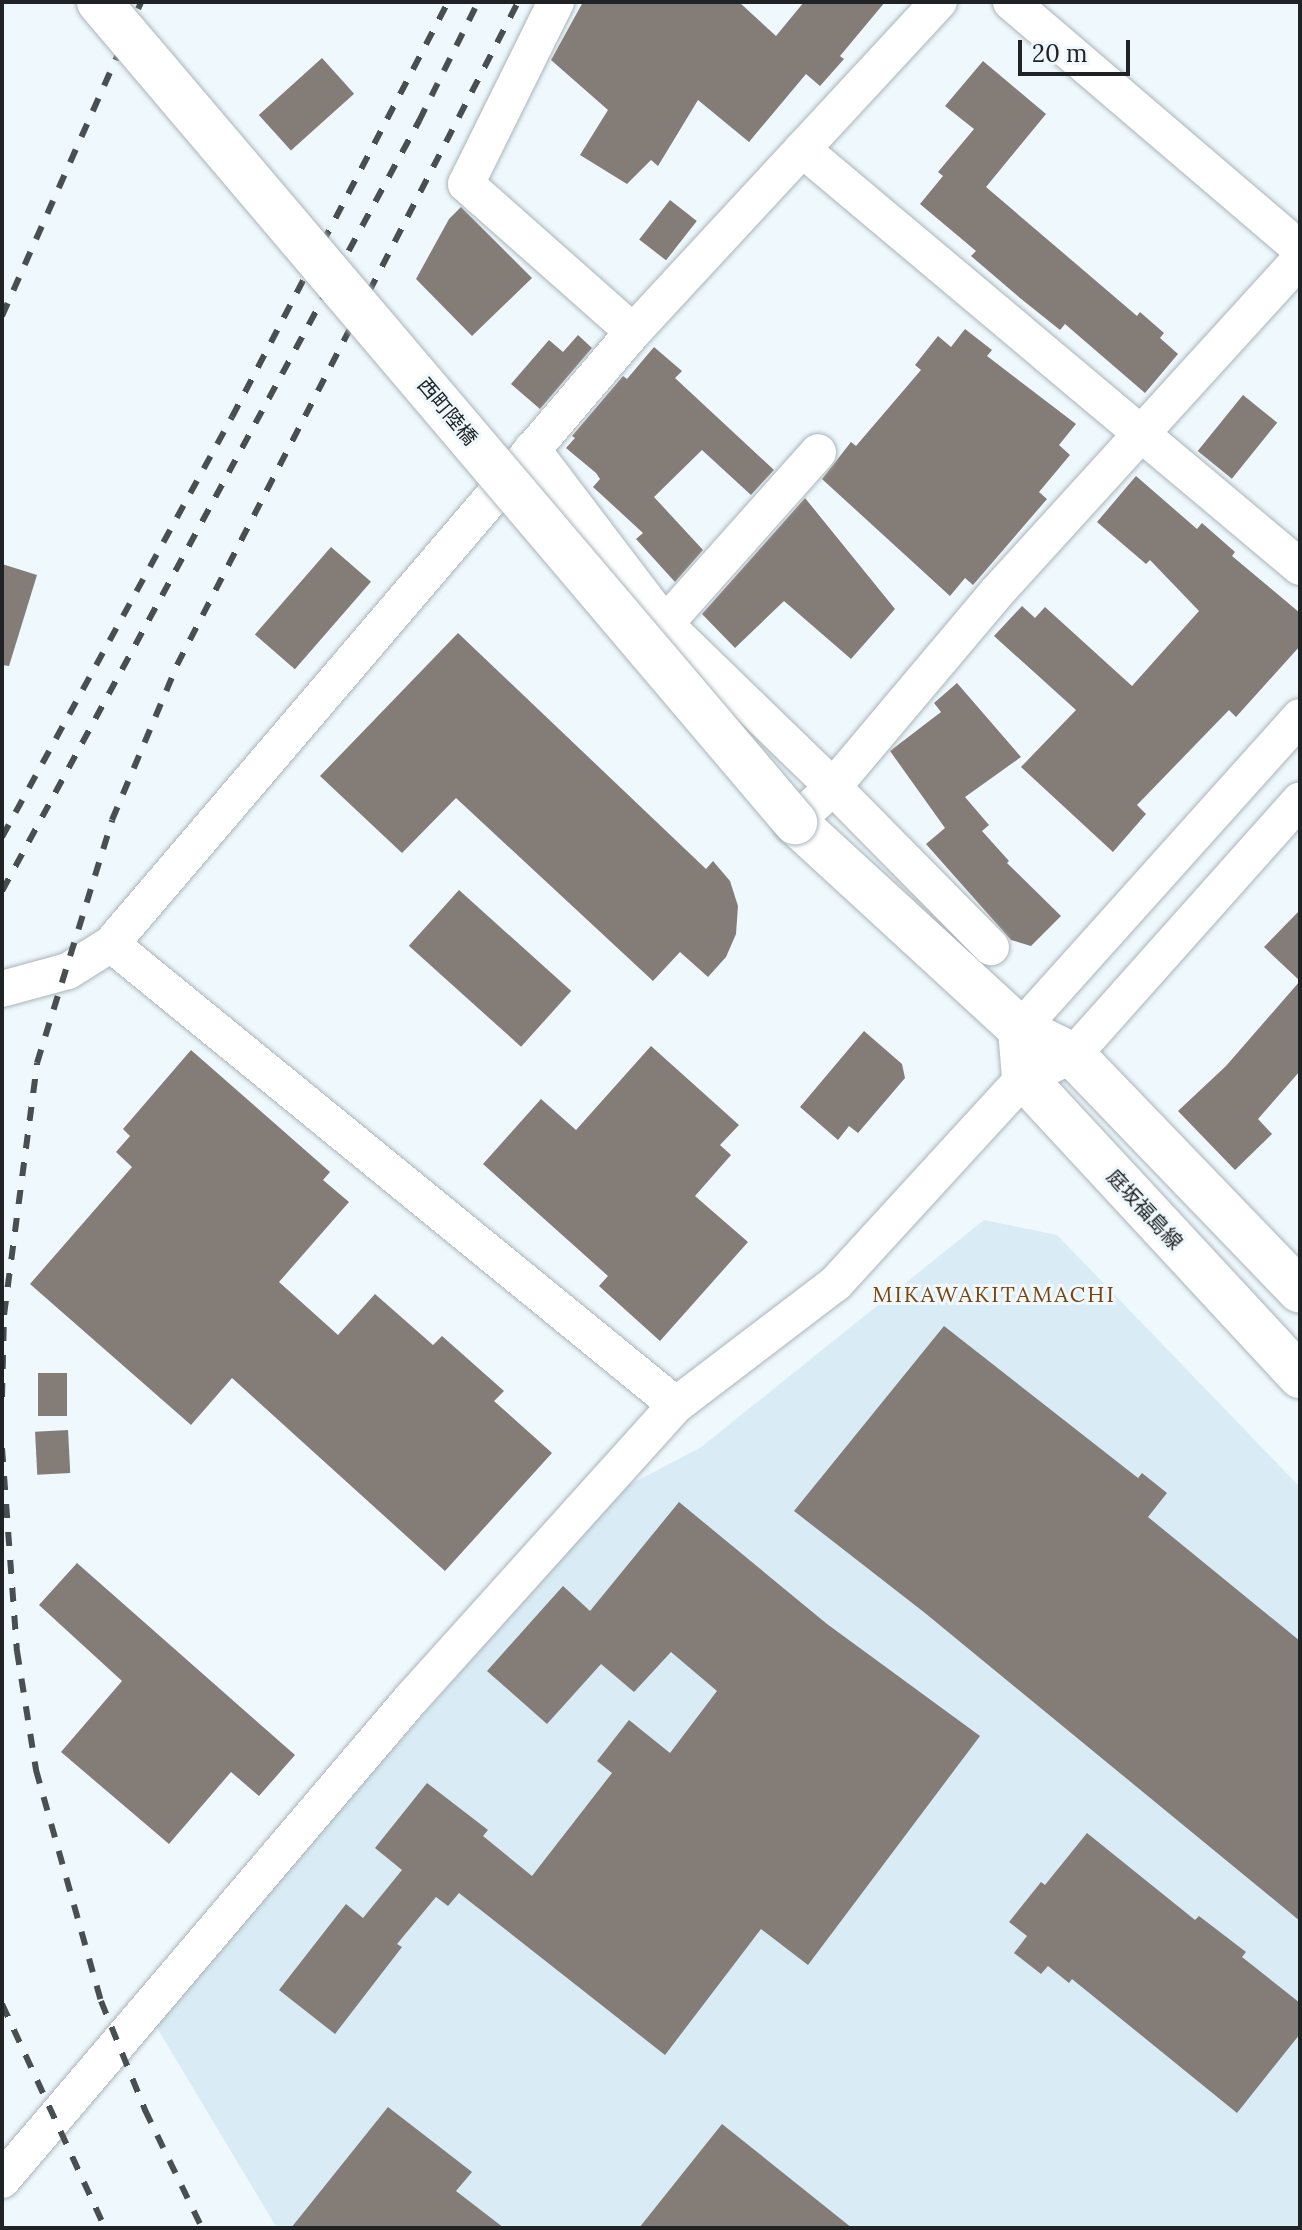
<!DOCTYPE html>
<meta charset="utf-8">
<style>
body{margin:0}
#map{position:relative;width:1302px;height:2230px;overflow:hidden;background:#eef8fd;font-family:Lora,"Noto Sans JP",serif}
div>[style]{position:absolute}
.built>*{inset:0;background:#d9ebf4}
.building>*{inset:0;background:#847c77;transform-origin:0 0}
.roads{filter:drop-shadow(0 0 2px #aab4b9) drop-shadow(0 0 2px #aab4b9)}
.minor>*{height:36px;margin:-18px;padding:0 18px;transform-origin:18px;border-radius:18px;background:#fff}
.major>*{height:44px;margin:-22px;padding:0 22px;transform-origin:22px;border-radius:22px;background:#fff}
.rail>*{height:6px;margin-top:-3px;transform-origin:0;background:repeating-linear-gradient(90deg,#494e50 0 14px,transparent 0 28px)}
.bridges{filter:drop-shadow(0 0 2px #aab4b9) drop-shadow(0 0 2px #aab4b9)}
.major-bridge>*{height:44px;margin:-22px;padding:0 22px;transform-origin:22px;border-radius:22px;background:#fff}
span{translate:-50% -50%;white-space:nowrap;text-align:center;line-height:1.15;-webkit-text-stroke:6px #eef8fd;paint-order:stroke}
.street-label{font-size:20px;color:#202325}
.neighbourhood-label{font-size:22px;color:#7c440a;letter-spacing:2px}
.frame{position:absolute;inset:0;border:4px solid #202325;pointer-events:none}
.scale{position:absolute;left:1018px;top:40px;width:112px;height:36px;box-sizing:border-box;border:4px solid #202325;border-top:0;padding-left:10px;font-size:24px;line-height:28px;white-space:nowrap;color:#202325;-webkit-text-stroke:6px #eef8fd;paint-order:stroke}
</style>
<div id="map">
<div class="built">
<div style="clip-path:polygon(984px 1220px,1057px 1235px,1300px 1487px,1300px 2228px,277px 2228px,153px 2021px,623px 1488px,700px 1448px)"></div>
</div>
<div class="building">
<div style="clip-path:polygon(583px 2px,739px 2px,776px 36px,804px 2px,885px 2px,840px 56px,844px 59px,820px 86px,806px 74px,749px 142px,698px 100px,658px 166px,651px 160px,627px 184px,580px 155px,608px 110px,551px 60px)"></div>
<div style="left:322px;top:58px;width:48px;height:85px;rotate:48deg"></div>
<div style="clip-path:polygon(983px 61px,1046px 114px,986px 187px,1137px 316px,1140px 312px,1164px 333px,1160px 338px,1178px 354px,1145px 393px,1065px 324px,1060px 330px,1020px 298px,971px 256px,976px 251px,920px 204px,943px 176px,938px 172px,974px 129px,945px 106px)"></div>
<div style="left:670px;top:200px;width:34px;height:50px;rotate:38deg"></div>
<div style="clip-path:polygon(461px 207px,532px 278px,472px 336px,416px 279px,449px 219px)"></div>
<div style="clip-path:polygon(965px 329px,992px 350px,987px 356px,1076px 424px,1059px 445px,1070px 455px,1039px 492px,1047px 499px,973px 585px,965px 578px,950px 596px,822px 479px,851px 442px,856px 446px,921px 370px,915px 365px,938px 336px,951px 347px)"></div>
<div style="clip-path:polygon(578px 335px,592px 348px,540px 409px,511px 384px,549px 340px,563px 352px)"></div>
<div style="clip-path:polygon(654px 347px,682px 371px,675px 378px,774px 470px,751px 495px,702px 450px,654px 497px,703px 550px,675px 582px,636px 539px,643px 533px,593px 487px,600px 479px,596px 473px,566px 448px,575px 438px,572px 436px,623px 376px,627px 379px)"></div>
<div style="left:1243px;top:395px;width:44px;height:72px;rotate:39deg"></div>
<div style="clip-path:polygon(1136px 476px,1197px 529px,1202px 523px,1235px 552px,1232px 556px,1300px 613px,1300px 646px,1236px 717px,1229px 710px,1137px 805px,1146px 814px,1113px 852px,1021px 767px,1076px 710px,994px 636px,1022px 606px,1035px 618px,1045px 607px,1132px 686px,1199px 611px,1150px 560px,1146px 564px,1097px 522px)"></div>
<div style="clip-path:polygon(805px 498px,895px 609px,851px 659px,784px 601px,735px 648px,702px 614px)"></div>
<div style="left:331px;top:547px;width:53px;height:116px;rotate:41deg"></div>
<div style="clip-path:polygon(2px 564px,37px 575px,9px 666px,2px 665px)"></div>
<div style="clip-path:polygon(458px 633px,706px 869px,713px 861px,730px 881px,738px 906px,736px 934px,726px 957px,708px 977px,680px 952px,653px 981px,456px 798px,402px 853px,320px 776px)"></div>
<div style="clip-path:polygon(957px 683px,1021px 757px,965px 797px,989px 825px,982px 831px,1009px 861px,1007px 863px,1061px 916px,1031px 946px,1011px 940px,926px 844px,945px 828px,890px 751px,941px 712px,934px 703px)"></div>
<div style="left:459px;top:890px;width:151px;height:75px;rotate:42deg"></div>
<div style="clip-path:polygon(1300px 910px,1300px 1071px,1258px 1119px,1272px 1134px,1235px 1170px,1178px 1111px,1226px 1066px,1300px 981px,1264px 947px)"></div>
<div style="clip-path:polygon(864px 1031px,902px 1064px,905px 1078px,858px 1133px,849px 1126px,838px 1140px,800px 1107px)"></div>
<div style="clip-path:polygon(651px 1046px,739px 1125px,720px 1145px,731px 1155px,695px 1196px,748px 1242px,660px 1341px,599px 1286px,608px 1276px,483px 1164px,541px 1099px,576px 1130px)"></div>
<div style="clip-path:polygon(191px 1050px,330px 1172px,323px 1180px,349px 1202px,279px 1282px,338px 1335px,375px 1294px,433px 1345px,442px 1336px,504px 1391px,494px 1401px,552px 1453px,445px 1571px,232px 1378px,191px 1425px,30px 1284px,132px 1167px,116px 1152px,130px 1136px,123px 1129px)"></div>
<div style="clip-path:polygon(944px 1326px,1138px 1478px,1142px 1473px,1167px 1493px,1148px 1517px,1300px 1641px,1300px 1921px,925px 1613px,794px 1511px)"></div>
<div style="left:38px;top:1373px;width:29px;height:43px"></div>
<div style="left:68px;top:1430px;width:43px;height:33px;rotate:87deg"></div>
<div style="clip-path:polygon(679px 1502px,827px 1624px,980px 1736px,808px 1965px,761px 1929px,665px 2055px,459px 1893px,448px 1906px,436px 1897px,397px 1944px,402px 1947px,335px 2034px,279px 1990px,346px 1904px,363px 1918px,402px 1870px,375px 1848px,427px 1783px,488px 1830px,483px 1836px,532px 1876px,612px 1773px,597px 1761px,629px 1720px,670px 1753px,717px 1691px,671px 1652px,634px 1692px,601px 1664px,547px 1724px,487px 1671px,563px 1586px,590px 1611px)"></div>
<div style="clip-path:polygon(77px 1563px,295px 1755px,259px 1796px,231px 1772px,169px 1844px,61px 1752px,122px 1681px,39px 1605px)"></div>
<div style="clip-path:polygon(1087px 1833px,1195px 1920px,1199px 1916px,1246px 1952px,1242px 1957px,1300px 2003px,1300px 2034px,1237px 2113px,1072px 1979px,1069px 1983px,1048px 1966px,1041px 1974px,1014px 1953px,1027px 1936px,1009px 1922px,1041px 1882px,1045px 1885px)"></div>
<div style="clip-path:polygon(388px 2107px,472px 2172px,456px 2191px,504px 2228px,291px 2228px)"></div>
<div style="clip-path:polygon(722px 2124px,852px 2228px,639px 2228px)"></div>
</div>
<div class="roads">
<div class="minor">
<div style="left:556px;top:2px;width:203px;rotate:116.3deg"></div>
<div style="left:466px;top:184px;width:223px;rotate:41.5deg"></div>
<div style="left:1011px;top:2px;width:380px;rotate:40.5deg"></div>
<div style="left:802px;top:149px;width:650px;rotate:40.01deg"></div>
<div style="left:532px;top:449px;width:220px;rotate:52.8deg"></div>
<div style="left:665px;top:624px;width:234px;rotate:44.1deg"></div>
<div style="left:833px;top:787px;width:225px;rotate:45.4deg"></div>
<div style="left:665px;top:624px;width:230px;rotate:-48.3deg"></div>
<div style="left:795px;top:822px;width:52px;rotate:-42.6deg"></div>
<div style="left:833px;top:787px;width:256px;rotate:-49.9deg"></div>
<div style="left:998px;top:591px;width:449px;rotate:-47.7deg"></div>
<div style="left:111px;top:944px;width:729px;rotate:39.21deg"></div>
<div style="left:2px;top:989px;width:68px;rotate:-15.3deg"></div>
<div style="left:68px;top:971px;width:51px;rotate:-32.1deg"></div>
<div style="left:111px;top:944px;width:804px;rotate:-49.54deg"></div>
<div style="left:633px;top:332px;width:450px;rotate:-47.2deg"></div>
<div style="left:1020px;top:1029px;width:419px;rotate:-48.1deg"></div>
<div style="left:2px;top:2180px;width:631px;rotate:-49.63deg"></div>
<div style="left:411px;top:1699px;width:396px;rotate:-48deg"></div>
<div style="left:676px;top:1405px;width:201px;rotate:-37.3deg"></div>
<div style="left:836px;top:1283px;width:278px;rotate:-47.5deg"></div>
<div style="left:1024px;top:1078px;width:54px;rotate:-25.1deg"></div>
<div style="left:1073px;top:1055px;width:341px;rotate:-48.3deg"></div>
</div>
<div class="major">
<div style="left:795px;top:822px;width:306px;rotate:42.6deg"></div>
<div style="left:1020px;top:1029px;width:59px;rotate:26.1deg"></div>
<div style="left:1073px;top:1055px;width:327px;rotate:46.1deg"></div>
<div style="left:1020px;top:1029px;width:49px;rotate:85.3deg"></div>
<div style="left:1024px;top:1078px;width:406px;rotate:47.2deg"></div>
</div>
</div>
<div class="rail">
<div style="left:2px;top:316px;width:343px;rotate:-66.1deg"></div>
<div style="left:2px;top:837px;width:479px;rotate:-61.3deg"></div>
<div style="left:232px;top:417px;width:468px;rotate:-62.5deg"></div>
<div style="left:2px;top:891px;width:876px;rotate:-61.56deg"></div>
<div style="left:419px;top:121px;width:133px;rotate:-63.6deg"></div>
<div style="left:2px;top:1397px;width:82px;rotate:-88.6deg"></div>
<div style="left:4px;top:1315px;width:254px;rotate:-82.5deg"></div>
<div style="left:37px;top:1063px;width:254px;rotate:-72.8deg"></div>
<div style="left:112px;top:820px;width:168px;rotate:-67.2deg"></div>
<div style="left:177px;top:665px;width:746px;rotate:-62.78deg"></div>
<div style="left:2px;top:1448px;width:204px;rotate:85.8deg"></div>
<div style="left:17px;top:1651px;width:121px;rotate:80.9deg"></div>
<div style="left:36px;top:1770px;width:240px;rotate:74.3deg"></div>
<div style="left:101px;top:2001px;width:118px;rotate:68deg"></div>
<div style="left:145px;top:2110px;width:131px;rotate:64.2deg"></div>
<div style="left:2px;top:2004px;width:247px;rotate:65.3deg"></div>
</div>
<div class="bridges">
<div class="major-bridge">
<div style="left:99px;top:2px;width:1076px;rotate:49.68deg"></div>
</div>
</div>
<div class="street-label">
<span style="left:448px;top:411px;rotate:50deg">西町陸橋</span>
<span style="left:1145px;top:1209px;rotate:47deg">庭坂福島線</span>
</div>
<div class="neighbourhood-label">
<span style="left:994px;top:1295px">MIKAWAKITAMACHI</span>
</div>
<div class="frame"></div>
<div class="scale">20 m</div>
</div>
